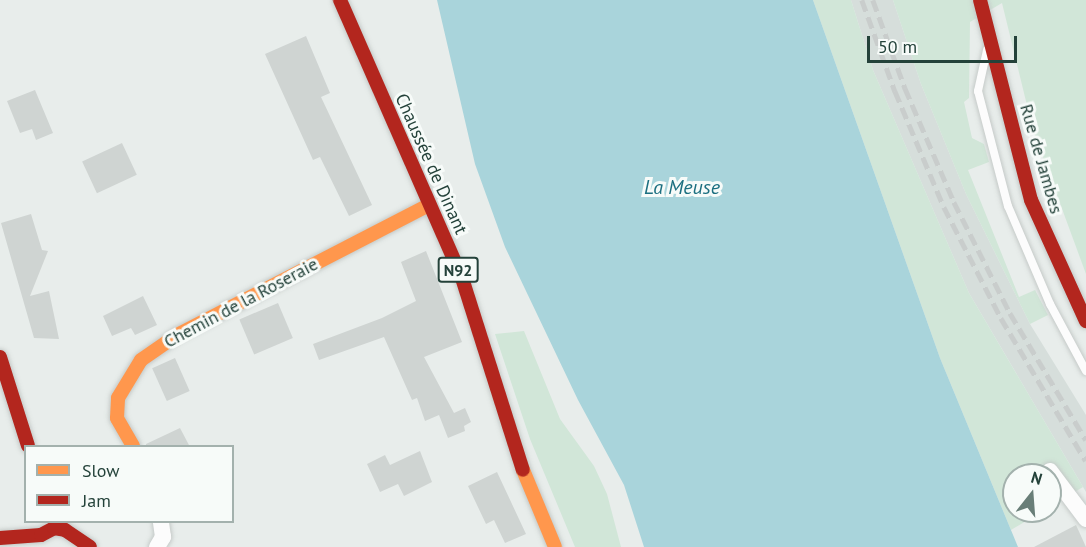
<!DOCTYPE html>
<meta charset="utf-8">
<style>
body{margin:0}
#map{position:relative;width:1086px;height:547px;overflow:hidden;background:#e8edeb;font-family:"PT Sans",sans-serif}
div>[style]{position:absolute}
.built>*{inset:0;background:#d6dedb}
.green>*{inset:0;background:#d1e6d8}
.water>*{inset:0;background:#a9d4db}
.building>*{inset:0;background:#cfd4d2;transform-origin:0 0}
.roads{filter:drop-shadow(0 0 2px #c5cac8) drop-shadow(0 0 2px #c5cac8)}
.lane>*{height:8px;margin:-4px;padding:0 4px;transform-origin:4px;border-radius:4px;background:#fcfcfc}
.street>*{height:16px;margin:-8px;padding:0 8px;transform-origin:8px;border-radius:8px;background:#fcfcfc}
.slow>*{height:14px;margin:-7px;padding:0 7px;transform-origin:7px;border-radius:7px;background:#ff974d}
.jam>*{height:14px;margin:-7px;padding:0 7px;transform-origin:7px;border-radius:7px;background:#b3261e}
.rail>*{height:4.5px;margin-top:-2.25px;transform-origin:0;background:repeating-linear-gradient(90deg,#c9cdcc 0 12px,transparent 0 18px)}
span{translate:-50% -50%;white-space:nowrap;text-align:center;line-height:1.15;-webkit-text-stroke:6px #f7fbf9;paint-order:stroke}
.shield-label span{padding:2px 4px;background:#f7fbf9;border:2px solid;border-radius:4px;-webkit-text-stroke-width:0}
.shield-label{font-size:16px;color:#24423a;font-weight:700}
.street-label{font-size:18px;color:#24423a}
.water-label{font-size:20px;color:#1c6f80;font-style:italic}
.legend{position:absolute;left:24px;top:445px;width:210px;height:78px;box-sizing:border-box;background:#f7fbf9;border:2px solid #a3b1ad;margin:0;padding:8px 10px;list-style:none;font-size:18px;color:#24423a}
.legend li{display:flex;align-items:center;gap:12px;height:30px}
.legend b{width:30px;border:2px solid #a3b1ad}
.north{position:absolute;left:1002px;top:463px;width:60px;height:60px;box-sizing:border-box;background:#f7fbf9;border:2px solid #a3b1ad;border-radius:50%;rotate:17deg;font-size:16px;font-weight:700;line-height:24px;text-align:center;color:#24423a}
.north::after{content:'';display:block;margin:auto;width:21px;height:27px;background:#697e78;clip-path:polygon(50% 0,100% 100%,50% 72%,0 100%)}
.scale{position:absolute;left:867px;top:36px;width:150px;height:27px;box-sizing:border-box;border:3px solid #24423a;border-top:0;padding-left:8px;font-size:18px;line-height:21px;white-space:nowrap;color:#24423a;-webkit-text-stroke:4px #f7fbf9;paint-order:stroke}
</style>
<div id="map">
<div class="built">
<div style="clip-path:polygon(851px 0,893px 0,921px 84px,966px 194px,1030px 324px,1086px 415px,1086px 492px,969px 293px,873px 70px)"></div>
</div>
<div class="green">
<div style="clip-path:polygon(813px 0,851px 0,873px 70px,969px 293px,1083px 487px,1050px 507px,1050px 475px,1014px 475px,1014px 511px,1043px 511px,1011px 530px,940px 358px)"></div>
<div style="clip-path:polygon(893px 0,1086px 0,1086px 274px,1033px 130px,1002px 3px,970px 22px,969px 98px,964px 102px,972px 138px,984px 144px,989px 162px,968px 170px,1019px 297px,1035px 290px,1048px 315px,1030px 324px,966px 194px,921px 84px)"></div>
<div style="clip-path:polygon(524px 331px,560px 419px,594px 466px,607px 494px,621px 547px,575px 547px,530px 439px,495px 334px)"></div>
</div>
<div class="water">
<div style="clip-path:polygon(437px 0,813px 0,940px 358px,1018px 547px,644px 547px,624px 485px,578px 400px,505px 247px,475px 164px)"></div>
</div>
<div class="building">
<div style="clip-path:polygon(306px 36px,330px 93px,321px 97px,372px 205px,349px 216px,320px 157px,313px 160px,265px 54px)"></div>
<div style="clip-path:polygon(35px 90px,53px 133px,36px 140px,32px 129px,20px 133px,7px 101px)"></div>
<div style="left:122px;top:143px;width:35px;height:44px;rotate:65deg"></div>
<div style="clip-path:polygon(31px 214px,42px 250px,48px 251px,30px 296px,49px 291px,59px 339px,34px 338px,1px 223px)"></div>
<div style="clip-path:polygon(426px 251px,462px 342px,424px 357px,454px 413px,465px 408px,471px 422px,464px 426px,465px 431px,448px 438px,439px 415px,425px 421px,417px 398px,412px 400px,384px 337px,319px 360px,313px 344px,382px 318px,416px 301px,401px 262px)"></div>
<div style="clip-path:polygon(143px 296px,157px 325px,135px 335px,131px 328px,112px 336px,103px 316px)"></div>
<div style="left:278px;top:303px;width:38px;height:42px;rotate:67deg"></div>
<div style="left:175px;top:358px;width:36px;height:25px;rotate:66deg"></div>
<div style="clip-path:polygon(180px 428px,190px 447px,146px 447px,146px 444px)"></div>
<div style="clip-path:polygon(420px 451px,432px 482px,404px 496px,398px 484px,380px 492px,367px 464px,385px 455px,390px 465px)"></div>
<div style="clip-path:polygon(497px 472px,526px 534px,505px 543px,494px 520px,486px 524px,468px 486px)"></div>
<div style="clip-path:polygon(1076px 525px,1086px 547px,1034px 547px)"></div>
</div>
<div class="roads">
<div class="lane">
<div style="left:987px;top:50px;width:42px;rotate:102.4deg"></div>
<div style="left:978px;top:91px;width:119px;rotate:75.4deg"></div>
<div style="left:1008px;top:206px;width:107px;rotate:66.8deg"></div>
<div style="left:1050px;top:304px;width:76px;rotate:61.8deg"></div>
</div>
<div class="street">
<div style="left:1050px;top:471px;width:60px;rotate:53.1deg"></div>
<div style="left:157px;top:547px;width:12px;rotate:-59deg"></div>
<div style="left:163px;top:537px;width:15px;rotate:-98deg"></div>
</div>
<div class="slow">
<div style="left:133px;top:446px;width:32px;rotate:-120deg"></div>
<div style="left:117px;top:418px;width:20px;rotate:-87deg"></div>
<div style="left:118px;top:398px;width:44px;rotate:-58.8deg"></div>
<div style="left:141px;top:360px;width:44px;rotate:-34.8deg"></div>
<div style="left:177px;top:335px;width:284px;rotate:-27.3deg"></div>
<div style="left:523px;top:470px;width:83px;rotate:67.4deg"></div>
</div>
<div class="jam">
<div style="left:340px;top:0;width:304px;rotate:66.3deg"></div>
<div style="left:462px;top:278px;width:201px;rotate:72.4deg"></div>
<div style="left:980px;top:0;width:206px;rotate:75.7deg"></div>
<div style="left:1031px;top:200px;width:133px;rotate:65.6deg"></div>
<div style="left:0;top:357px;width:93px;rotate:72.5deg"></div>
<div style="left:0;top:538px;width:41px;rotate:-4.2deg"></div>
<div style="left:41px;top:535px;width:15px;rotate:-28deg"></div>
<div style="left:54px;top:528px;width:11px;rotate:10deg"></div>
<div style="left:65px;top:530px;width:30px;rotate:34deg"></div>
</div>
</div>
<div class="rail">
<div style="left:862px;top:0;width:97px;rotate:70.1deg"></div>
<div style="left:895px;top:91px;width:126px;rotate:67.1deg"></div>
<div style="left:944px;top:207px;width:125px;rotate:62.8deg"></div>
<div style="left:1001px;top:318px;width:166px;rotate:59.3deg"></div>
<div style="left:873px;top:0;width:94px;rotate:70deg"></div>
<div style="left:905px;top:88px;width:124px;rotate:66.7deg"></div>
<div style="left:954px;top:202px;width:124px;rotate:63.2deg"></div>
<div style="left:1010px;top:313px;width:148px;rotate:59.1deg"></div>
</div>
<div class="shield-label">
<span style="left:458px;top:270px">N92</span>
</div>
<div class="street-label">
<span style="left:1041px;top:159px;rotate:74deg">Rue de Jambes</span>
<span style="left:431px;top:164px;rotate:66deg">Chaussée de Dinant</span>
<span style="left:241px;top:303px;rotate:-28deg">Chemin de la Roseraie</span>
</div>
<div class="water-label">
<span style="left:682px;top:187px">La Meuse</span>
</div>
<ul class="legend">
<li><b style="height:8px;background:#ff974d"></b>Slow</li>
<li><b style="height:8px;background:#b3261e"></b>Jam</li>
</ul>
<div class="north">N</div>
<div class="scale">50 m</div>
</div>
